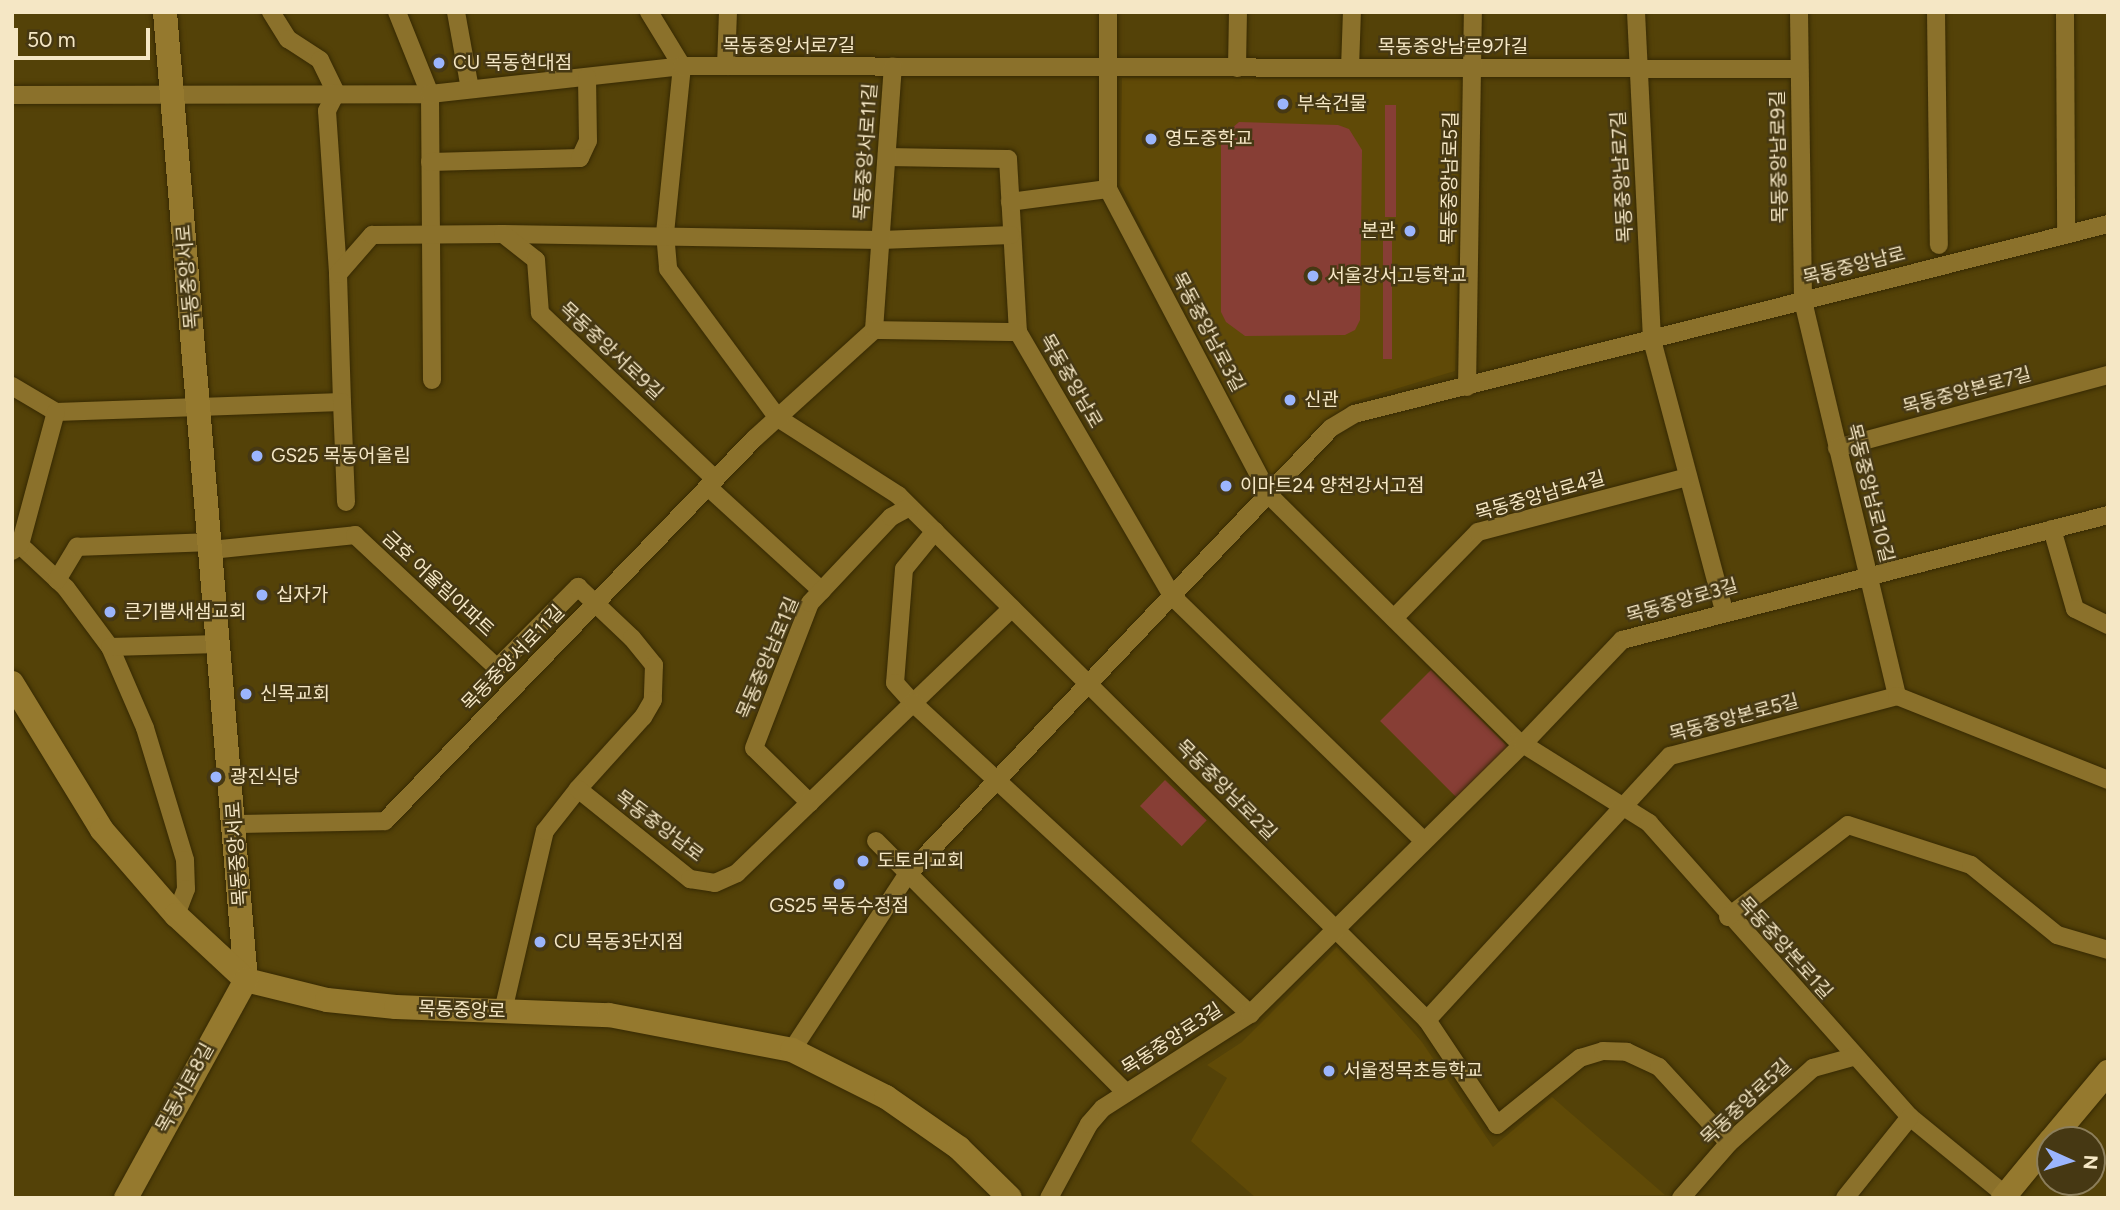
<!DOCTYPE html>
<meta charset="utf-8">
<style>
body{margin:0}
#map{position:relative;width:2120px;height:1210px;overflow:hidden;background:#544208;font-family:Figtree,"Noto Sans KR",sans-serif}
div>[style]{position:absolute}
.built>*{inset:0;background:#604a07}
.green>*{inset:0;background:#873e35;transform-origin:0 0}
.roads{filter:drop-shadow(0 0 2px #362903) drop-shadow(0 0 2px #362903)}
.street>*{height:18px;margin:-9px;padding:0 9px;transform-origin:9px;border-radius:9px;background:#8b712b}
.secondary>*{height:24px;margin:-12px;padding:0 12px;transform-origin:12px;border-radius:12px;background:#95792e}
.dots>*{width:19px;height:19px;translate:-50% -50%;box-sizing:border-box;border:4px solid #463813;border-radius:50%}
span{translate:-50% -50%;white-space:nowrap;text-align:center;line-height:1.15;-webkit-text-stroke:5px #463813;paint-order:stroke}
.street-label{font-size:19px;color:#f5e7c5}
.poi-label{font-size:19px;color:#f5e7c5}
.left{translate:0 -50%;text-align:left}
.right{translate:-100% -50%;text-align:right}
.frame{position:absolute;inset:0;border:14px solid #f5e7c5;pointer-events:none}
.north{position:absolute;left:2036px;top:1126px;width:70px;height:70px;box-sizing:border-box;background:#463813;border:2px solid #8c7e5a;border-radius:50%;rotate:94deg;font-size:19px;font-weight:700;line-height:28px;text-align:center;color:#f5e7c5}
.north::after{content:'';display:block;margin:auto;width:24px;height:32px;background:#9bb5fd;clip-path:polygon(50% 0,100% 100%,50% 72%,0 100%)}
.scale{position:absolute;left:14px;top:28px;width:136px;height:32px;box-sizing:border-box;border:4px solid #f5e7c5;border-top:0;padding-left:9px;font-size:21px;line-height:24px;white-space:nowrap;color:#f5e7c5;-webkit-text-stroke:5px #463813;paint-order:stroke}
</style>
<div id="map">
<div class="built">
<div style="clip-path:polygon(1122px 78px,1464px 80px,1455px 371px,1352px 402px,1311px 436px,1273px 481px,1120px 185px)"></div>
<div style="clip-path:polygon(1337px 947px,1422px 1042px,1493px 1147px,1552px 1097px,1665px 1195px,1256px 1198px,1191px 1141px,1227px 1078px,1207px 1065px,1242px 1042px)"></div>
</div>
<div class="green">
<div style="left:1385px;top:105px;width:11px;height:112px"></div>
<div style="clip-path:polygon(1239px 122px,1338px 125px,1349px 129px,1362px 150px,1360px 320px,1355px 330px,1345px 335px,1245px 336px,1226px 322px,1221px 312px,1221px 146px,1223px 136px)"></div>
<div style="left:1383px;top:241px;width:9px;height:118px"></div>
<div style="left:1431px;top:670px;width:110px;height:72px;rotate:45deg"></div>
<div style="left:1165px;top:780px;width:58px;height:36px;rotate:44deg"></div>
</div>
<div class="roads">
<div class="street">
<div style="left:271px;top:12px;width:32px;rotate:58deg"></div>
<div style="left:288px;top:39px;width:38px;rotate:33deg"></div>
<div style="left:320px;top:60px;width:37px;rotate:64deg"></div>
<div style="left:336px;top:93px;width:20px;rotate:117deg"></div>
<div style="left:327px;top:111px;width:163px;rotate:86.1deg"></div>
<div style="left:397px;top:12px;width:88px;rotate:68.1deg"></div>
<div style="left:430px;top:94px;width:286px;rotate:89.6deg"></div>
<div style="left:456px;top:12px;width:78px;rotate:79.7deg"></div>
<div style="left:649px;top:12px;width:63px;rotate:58.6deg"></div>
<div style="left:682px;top:66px;width:168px;rotate:95.8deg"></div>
<div style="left:665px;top:233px;width:36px;rotate:85deg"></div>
<div style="left:668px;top:269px;width:185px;rotate:53.6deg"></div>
<div style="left:778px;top:418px;width:143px;rotate:32.7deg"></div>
<div style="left:898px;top:495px;width:745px;rotate:44.78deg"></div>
<div style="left:1427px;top:1020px;width:126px;rotate:56.3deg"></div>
<div style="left:1497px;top:1125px;width:107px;rotate:-38.9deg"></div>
<div style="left:1580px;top:1058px;width:24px;rotate:-17deg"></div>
<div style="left:1603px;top:1051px;width:24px;rotate:2deg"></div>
<div style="left:1627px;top:1052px;width:35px;rotate:25deg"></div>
<div style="left:1659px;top:1067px;width:103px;rotate:47.4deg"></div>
<div style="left:1108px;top:12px;width:177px;rotate:90deg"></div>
<div style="left:1108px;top:189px;width:347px;rotate:62.2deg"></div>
<div style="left:1270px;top:496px;width:349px;rotate:44.7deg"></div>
<div style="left:1518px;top:741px;width:155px;rotate:32deg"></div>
<div style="left:1649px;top:823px;width:393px;rotate:48.4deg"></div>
<div style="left:1910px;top:1117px;width:128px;rotate:39.3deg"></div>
<div style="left:1636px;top:12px;width:328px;rotate:87.2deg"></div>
<div style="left:1652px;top:340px;width:279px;rotate:75.1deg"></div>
<div style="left:1799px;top:12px;width:289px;rotate:89.2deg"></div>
<div style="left:1803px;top:301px;width:406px;rotate:76.6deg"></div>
<div style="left:1936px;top:12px;width:233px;rotate:89.3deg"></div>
<div style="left:2065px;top:12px;width:222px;rotate:89.7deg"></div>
<div style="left:726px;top:66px;width:54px;rotate:-87.9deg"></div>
<div style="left:1237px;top:68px;width:56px;rotate:-89deg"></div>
<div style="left:1350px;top:68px;width:56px;rotate:-88deg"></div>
<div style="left:12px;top:95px;width:418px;rotate:-0.1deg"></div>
<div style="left:430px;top:94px;width:254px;rotate:-6.3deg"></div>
<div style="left:682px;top:66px;width:1116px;rotate:0.15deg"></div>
<div style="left:887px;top:157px;width:121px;rotate:0.9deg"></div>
<div style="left:1008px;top:159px;width:173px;rotate:86.7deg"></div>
<div style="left:1018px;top:332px;width:306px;rotate:59.7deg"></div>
<div style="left:1172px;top:596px;width:351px;rotate:44.2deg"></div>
<div style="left:430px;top:162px;width:150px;rotate:-1.5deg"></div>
<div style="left:580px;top:158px;width:19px;rotate:-65deg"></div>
<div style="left:588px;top:141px;width:64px;rotate:-90.9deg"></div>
<div style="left:1010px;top:202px;width:99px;rotate:-7.6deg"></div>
<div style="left:503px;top:234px;width:378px;rotate:0.9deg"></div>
<div style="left:881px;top:240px;width:130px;rotate:-2.2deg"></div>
<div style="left:874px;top:330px;width:264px;rotate:-85.9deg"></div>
<div style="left:12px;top:386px;width:51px;rotate:30.6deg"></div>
<div style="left:56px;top:412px;width:286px;rotate:-2deg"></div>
<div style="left:342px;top:402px;width:128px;rotate:-91.8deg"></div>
<div style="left:338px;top:274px;width:52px;rotate:-48.9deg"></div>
<div style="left:372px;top:235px;width:131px;rotate:-0.4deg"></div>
<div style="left:503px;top:234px;width:42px;rotate:38.2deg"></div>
<div style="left:536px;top:260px;width:53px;rotate:85.7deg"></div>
<div style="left:540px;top:313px;width:241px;rotate:43.5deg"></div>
<div style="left:1467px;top:387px;width:375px;rotate:-89.1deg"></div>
<div style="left:342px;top:402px;width:100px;rotate:87.7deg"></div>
<div style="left:1837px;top:448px;width:281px;rotate:-15.1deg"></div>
<div style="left:708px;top:487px;width:154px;rotate:42.4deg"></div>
<div style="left:2052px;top:529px;width:83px;rotate:74deg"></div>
<div style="left:2075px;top:609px;width:37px;rotate:26deg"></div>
<div style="left:935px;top:531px;width:49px;rotate:129.2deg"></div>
<div style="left:904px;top:569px;width:114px;rotate:94.5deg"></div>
<div style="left:895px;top:683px;width:27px;rotate:48deg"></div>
<div style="left:913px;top:703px;width:137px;rotate:-43.8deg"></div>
<div style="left:20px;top:545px;width:63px;rotate:43.1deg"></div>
<div style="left:66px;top:588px;width:74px;rotate:53.3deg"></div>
<div style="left:110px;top:647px;width:88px;rotate:66.6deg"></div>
<div style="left:145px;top:728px;width:138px;rotate:73.1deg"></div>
<div style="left:185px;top:860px;width:29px;rotate:88deg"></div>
<div style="left:186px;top:889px;width:28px;rotate:111deg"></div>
<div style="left:211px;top:550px;width:145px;rotate:-5.9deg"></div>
<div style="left:355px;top:535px;width:195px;rotate:43.1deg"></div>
<div style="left:497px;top:668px;width:115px;rotate:-45deg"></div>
<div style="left:578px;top:587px;width:74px;rotate:43.4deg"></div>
<div style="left:632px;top:638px;width:35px;rotate:51deg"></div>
<div style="left:654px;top:665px;width:35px;rotate:92deg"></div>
<div style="left:653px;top:700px;width:20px;rotate:120deg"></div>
<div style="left:643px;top:717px;width:97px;rotate:132.1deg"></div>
<div style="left:12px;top:551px;width:10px;rotate:-37deg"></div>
<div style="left:20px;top:545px;width:138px;rotate:-74.9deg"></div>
<div style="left:57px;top:580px;width:39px;rotate:-59deg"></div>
<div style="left:77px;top:547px;width:134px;rotate:-2.1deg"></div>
<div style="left:1394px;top:618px;width:120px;rotate:-45.7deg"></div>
<div style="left:1478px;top:532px;width:217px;rotate:-14.7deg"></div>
<div style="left:110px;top:647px;width:109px;rotate:-1.6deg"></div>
<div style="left:810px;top:803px;width:78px;rotate:-135.5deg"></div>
<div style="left:754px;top:748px;width:155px;rotate:-68.9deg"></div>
<div style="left:810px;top:603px;width:118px;rotate:-46.7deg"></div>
<div style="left:891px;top:517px;width:21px;rotate:-28deg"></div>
<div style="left:235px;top:824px;width:150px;rotate:-1.1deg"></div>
<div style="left:385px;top:821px;width:533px;rotate:-45.99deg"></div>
<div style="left:755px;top:438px;width:161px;rotate:-42.2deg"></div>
<div style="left:874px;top:330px;width:144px;rotate:0.8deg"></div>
<div style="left:876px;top:841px;width:355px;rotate:45.2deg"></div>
<div style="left:1728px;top:917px;width:151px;rotate:-37.5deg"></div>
<div style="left:1848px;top:825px;width:129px;rotate:18deg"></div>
<div style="left:1971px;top:865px;width:111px;rotate:39.1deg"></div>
<div style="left:2057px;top:935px;width:53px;rotate:16.4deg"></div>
<div style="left:503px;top:1011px;width:185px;rotate:-76.9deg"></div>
<div style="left:545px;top:831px;width:53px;rotate:-51.8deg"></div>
<div style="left:578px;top:789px;width:144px;rotate:38.8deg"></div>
<div style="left:690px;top:879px;width:25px;rotate:9deg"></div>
<div style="left:715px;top:883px;width:24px;rotate:-24deg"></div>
<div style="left:737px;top:873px;width:245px;rotate:-44deg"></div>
<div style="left:913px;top:703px;width:459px;rotate:42.7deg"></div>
<div style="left:1427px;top:1020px;width:359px;rotate:-47.4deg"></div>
<div style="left:1670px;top:756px;width:235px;rotate:-14.8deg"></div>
<div style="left:1897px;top:696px;width:227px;rotate:21.7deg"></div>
<div style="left:792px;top:1050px;width:209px;rotate:-56.7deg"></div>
<div style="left:907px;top:875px;width:616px;rotate:-46.51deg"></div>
<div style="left:1331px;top:428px;width:27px;rotate:-31deg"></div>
<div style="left:1354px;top:414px;width:778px;rotate:-14.14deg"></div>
<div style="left:1049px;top:1198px;width:84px;rotate:-61.6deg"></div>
<div style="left:1089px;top:1124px;width:21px;rotate:-49deg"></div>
<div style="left:1103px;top:1108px;width:174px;rotate:-32.6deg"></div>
<div style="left:1250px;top:1014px;width:384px;rotate:-44.7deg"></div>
<div style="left:1523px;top:744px;width:144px;rotate:-46.4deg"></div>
<div style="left:1622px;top:640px;width:502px;rotate:-14.42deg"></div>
<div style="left:1681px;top:1198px;width:73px;rotate:-48.9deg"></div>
<div style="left:1729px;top:1143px;width:113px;rotate:-41.8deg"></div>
<div style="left:1813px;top:1068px;width:41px;rotate:-15.4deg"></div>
<div style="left:1845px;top:1198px;width:104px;rotate:-51.3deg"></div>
</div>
<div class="secondary">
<div style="left:165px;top:12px;width:971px;rotate:85.22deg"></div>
<div style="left:12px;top:683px;width:172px;rotate:58.5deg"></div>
<div style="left:102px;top:830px;width:113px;rotate:49deg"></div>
<div style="left:176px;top:915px;width:96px;rotate:42.9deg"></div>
<div style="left:246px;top:980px;width:83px;rotate:13.9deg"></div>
<div style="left:327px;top:1000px;width:69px;rotate:5.8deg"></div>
<div style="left:396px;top:1007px;width:213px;rotate:2.2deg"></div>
<div style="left:609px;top:1015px;width:186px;rotate:10.8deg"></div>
<div style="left:792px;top:1050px;width:105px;rotate:26.6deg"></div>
<div style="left:886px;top:1097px;width:89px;rotate:34.9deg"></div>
<div style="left:959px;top:1148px;width:71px;rotate:44.4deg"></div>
<div style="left:2051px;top:1140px;width:89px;rotate:-50deg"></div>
<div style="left:126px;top:1198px;width:249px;rotate:-61.2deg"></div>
<div style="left:2003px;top:1198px;width:74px;rotate:-50.5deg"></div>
</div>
</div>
<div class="dots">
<div style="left:439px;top:63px;background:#9bb5fd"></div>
<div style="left:1283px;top:104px;background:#9bb5fd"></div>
<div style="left:1151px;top:139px;background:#9bb5fd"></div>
<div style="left:1410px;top:231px;background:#9bb5fd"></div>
<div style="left:1313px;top:276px;background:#9bb5fd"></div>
<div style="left:1290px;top:400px;background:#9bb5fd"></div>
<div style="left:257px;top:456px;background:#9bb5fd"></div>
<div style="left:1226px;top:486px;background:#9bb5fd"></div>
<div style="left:262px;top:595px;background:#9bb5fd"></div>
<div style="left:110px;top:612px;background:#9bb5fd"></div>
<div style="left:246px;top:694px;background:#9bb5fd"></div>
<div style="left:216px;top:777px;background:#9bb5fd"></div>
<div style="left:863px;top:861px;background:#9bb5fd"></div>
<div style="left:839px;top:884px;background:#9bb5fd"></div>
<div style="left:540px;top:942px;background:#9bb5fd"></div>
<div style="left:1329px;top:1071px;background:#9bb5fd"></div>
</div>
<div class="street-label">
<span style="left:789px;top:46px">목동중앙서로7길</span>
<span style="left:1453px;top:47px">목동중앙남로9가길</span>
<span style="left:866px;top:152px;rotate:-86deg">목동중앙서로11길</span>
<span style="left:1779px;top:157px;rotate:-91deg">목동중앙남로9길</span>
<span style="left:1622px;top:177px;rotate:-93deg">목동중앙남로7길</span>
<span style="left:1450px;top:178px;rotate:-89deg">목동중앙남로5길</span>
<span style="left:1854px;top:266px;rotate:-14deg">목동중앙남로</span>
<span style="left:188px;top:277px;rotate:-95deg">목동중앙서로</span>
<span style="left:1208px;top:332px;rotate:62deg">목동중앙남로3길</span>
<span style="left:611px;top:351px;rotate:43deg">목동중앙서로9길</span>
<span style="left:1071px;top:381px;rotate:60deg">목동중앙남로</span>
<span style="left:1967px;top:391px;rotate:-15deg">목동중앙본로7길</span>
<span style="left:1870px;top:493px;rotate:76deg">목동중앙남로10길</span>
<span style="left:1540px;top:496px;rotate:-16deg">목동중앙남로4길</span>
<span style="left:438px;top:584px;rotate:43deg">금호 어울림아파트</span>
<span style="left:1682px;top:601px;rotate:-16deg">목동중앙로3길</span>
<span style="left:513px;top:658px;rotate:-46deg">목동중앙서로11길</span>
<span style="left:768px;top:658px;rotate:-67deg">목동중앙남로1길</span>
<span style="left:1734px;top:718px;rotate:-15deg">목동중앙본로5길</span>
<span style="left:1226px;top:790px;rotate:45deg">목동중앙남로2길</span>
<span style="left:659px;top:826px;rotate:37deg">목동중앙남로</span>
<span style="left:237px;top:854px;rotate:-94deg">목동중앙서로</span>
<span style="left:1785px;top:948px;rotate:48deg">목동중앙본로1길</span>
<span style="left:462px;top:1010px;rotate:2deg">목동중앙로</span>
<span style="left:1172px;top:1039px;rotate:-33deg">목동중앙로3길</span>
<span style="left:185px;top:1088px;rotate:-61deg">목동서로8길</span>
<span style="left:1746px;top:1102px;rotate:-43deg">목동중앙로5길</span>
</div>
<div class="poi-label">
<span class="left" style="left:453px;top:63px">CU 목동현대점</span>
<span class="left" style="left:1297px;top:104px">부속건물</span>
<span class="left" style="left:1165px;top:139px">영도중학교</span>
<span class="right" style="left:1396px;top:231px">본관</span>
<span class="left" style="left:1327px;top:276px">서울강서고등학교</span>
<span class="left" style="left:1304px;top:400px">신관</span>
<span class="left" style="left:271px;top:456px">GS25 목동어울림</span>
<span class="left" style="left:1240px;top:486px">이마트24 양천강서고점</span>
<span class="left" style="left:276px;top:595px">십자가</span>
<span class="left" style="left:124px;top:612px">큰기쁨새샘교회</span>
<span class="left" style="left:260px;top:694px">신목교회</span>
<span class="left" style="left:230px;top:777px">광진식당</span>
<span class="left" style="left:877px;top:861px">도토리교회</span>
<span style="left:839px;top:906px">GS25 목동수정점</span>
<span class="left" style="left:554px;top:942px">CU 목동3단지점</span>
<span class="left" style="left:1343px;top:1071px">서울정목초등학교</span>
</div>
<div class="frame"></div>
<div class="north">N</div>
<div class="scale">50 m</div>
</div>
